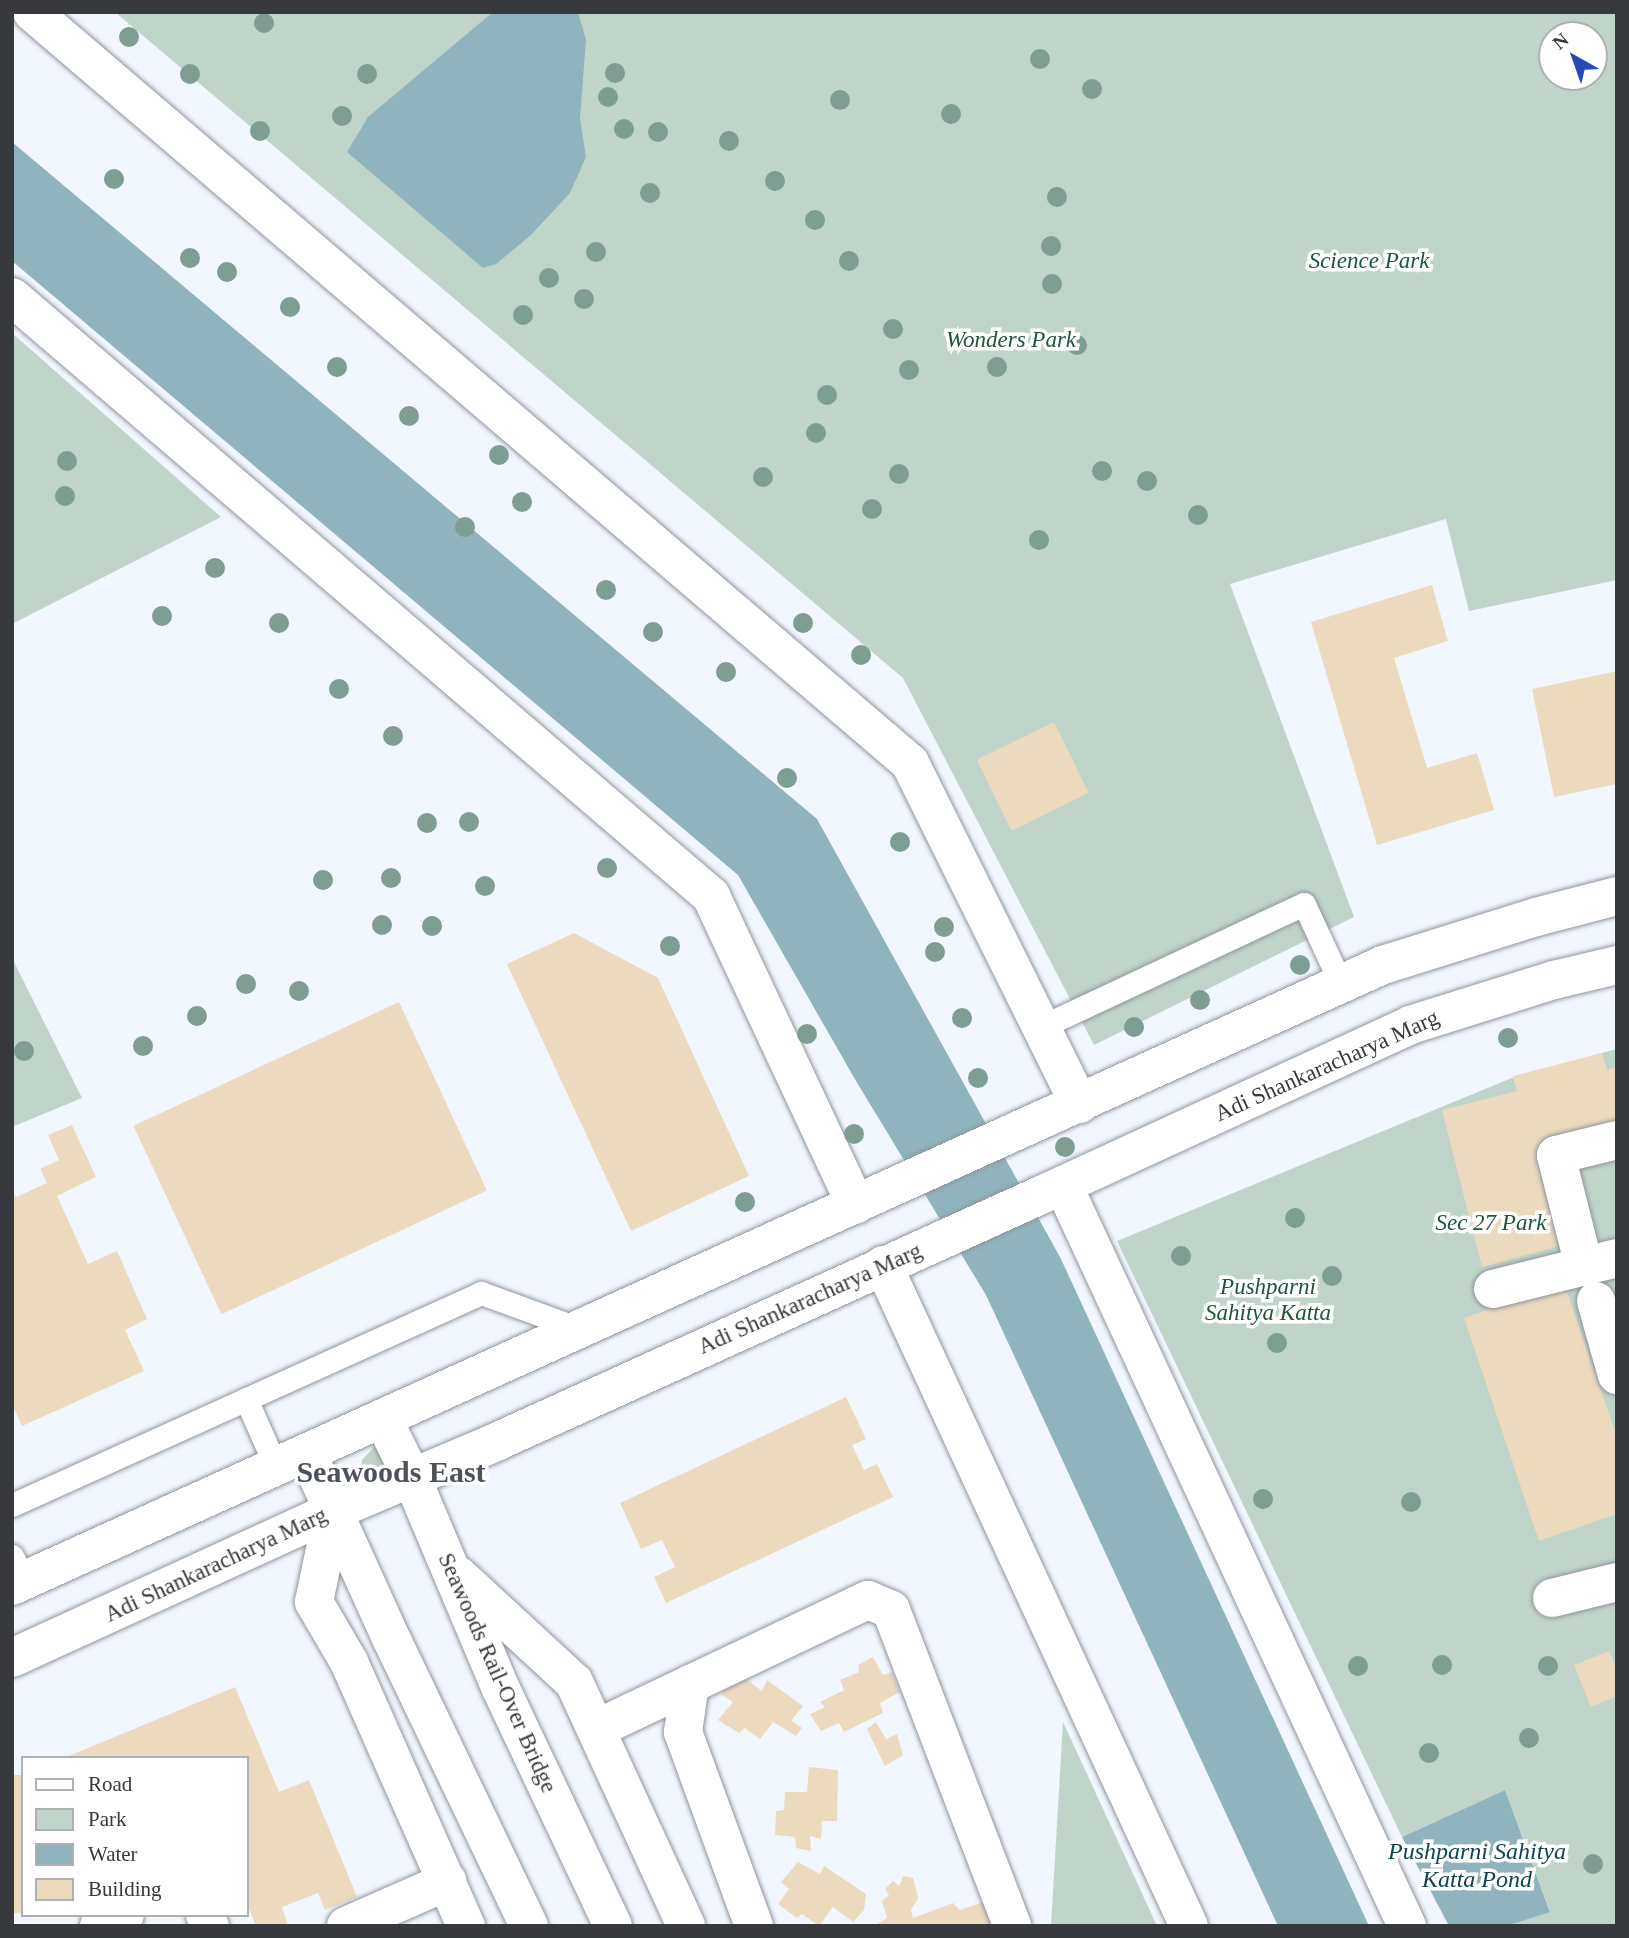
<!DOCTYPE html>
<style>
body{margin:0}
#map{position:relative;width:1629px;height:1938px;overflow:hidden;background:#f2f6fe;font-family:"Times New Roman",serif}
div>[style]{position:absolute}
.green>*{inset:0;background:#c0d4c9}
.water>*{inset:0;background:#90b4bd}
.building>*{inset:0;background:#ecdabf;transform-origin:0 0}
.roads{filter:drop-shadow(0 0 2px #8f949c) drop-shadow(0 0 2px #8f949c)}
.lane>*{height:23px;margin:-11.5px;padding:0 11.5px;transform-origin:11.5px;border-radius:11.5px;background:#fff}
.street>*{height:38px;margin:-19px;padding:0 19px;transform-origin:19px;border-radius:19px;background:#fff}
.secondary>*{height:38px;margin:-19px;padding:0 19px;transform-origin:19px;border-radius:19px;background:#fff}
.trees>*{width:20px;height:20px;margin:-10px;border-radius:50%;background:#7e9d93}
span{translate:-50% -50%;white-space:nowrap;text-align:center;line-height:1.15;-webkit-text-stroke:7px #fff;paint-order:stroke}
.park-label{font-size:23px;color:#1f553c;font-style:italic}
.street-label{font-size:23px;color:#37393c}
.water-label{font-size:24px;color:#0f4550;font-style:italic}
.district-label{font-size:30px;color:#4d5159;font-weight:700}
.frame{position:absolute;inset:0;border:14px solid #37393c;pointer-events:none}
.legend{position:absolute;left:21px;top:1756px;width:228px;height:161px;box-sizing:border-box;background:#fff;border:2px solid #afb0b1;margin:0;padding:9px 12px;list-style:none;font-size:21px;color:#37393c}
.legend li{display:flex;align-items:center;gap:14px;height:35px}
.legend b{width:35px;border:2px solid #afb0b1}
.north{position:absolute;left:1538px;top:21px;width:70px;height:70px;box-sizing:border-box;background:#fff;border:2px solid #afb0b1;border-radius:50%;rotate:320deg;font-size:19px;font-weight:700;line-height:28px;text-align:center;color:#37393c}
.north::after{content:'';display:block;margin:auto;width:24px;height:32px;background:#2849b9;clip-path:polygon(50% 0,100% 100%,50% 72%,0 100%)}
</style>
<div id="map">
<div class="green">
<div style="clip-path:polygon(evenodd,115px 12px,1617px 12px,1617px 580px,1469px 611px,1446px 519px,1230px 584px,1354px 917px,1094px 1045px,903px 678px,115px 12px,1552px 35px,1594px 35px,1594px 77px,1552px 77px,1552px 35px)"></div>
<div style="clip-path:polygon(12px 333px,221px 517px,12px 624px)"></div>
<div style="clip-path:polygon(12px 958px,82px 1098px,12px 1127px)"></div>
<div style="clip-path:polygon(1617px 1049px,1617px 1926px,1506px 1926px,1550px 1911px,1505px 1790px,1402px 1837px,1117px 1241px,1519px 1075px)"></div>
<div style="clip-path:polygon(376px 1445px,418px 1460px,361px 1480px,362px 1460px)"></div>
<div style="clip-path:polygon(1063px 1722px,1157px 1926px,1051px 1926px)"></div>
</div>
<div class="water">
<div style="clip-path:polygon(493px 12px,578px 12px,586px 40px,580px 119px,586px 157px,570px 193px,531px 235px,496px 264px,483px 268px,347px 152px,368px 117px)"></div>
<div style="clip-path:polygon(12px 142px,817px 819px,1061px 1259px,1369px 1926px,1278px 1926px,986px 1295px,856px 1081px,738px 875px,12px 261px)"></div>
<div style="clip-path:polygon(1505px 1790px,1550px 1912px,1506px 1926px,1449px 1926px,1402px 1837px)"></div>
</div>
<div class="building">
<div style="clip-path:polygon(1432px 585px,1448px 641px,1394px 658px,1427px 768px,1477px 753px,1494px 810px,1377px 845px,1311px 622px)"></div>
<div style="clip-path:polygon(1617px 671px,1617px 784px,1554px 797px,1532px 689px)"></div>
<div style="left:1054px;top:722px;width:79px;height:86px;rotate:64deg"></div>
<div style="clip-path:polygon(574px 933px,658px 978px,749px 1176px,631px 1231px,507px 964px)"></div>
<div style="left:399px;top:1002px;width:208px;height:293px;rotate:65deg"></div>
<div style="clip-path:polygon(1602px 1053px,1607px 1070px,1617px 1067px,1617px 1129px,1544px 1147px,1568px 1244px,1482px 1267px,1442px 1110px,1517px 1091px,1513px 1076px)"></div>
<div style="clip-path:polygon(72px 1125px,96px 1177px,57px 1196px,88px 1264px,117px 1251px,147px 1319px,125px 1330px,144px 1371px,22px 1426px,12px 1404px,12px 1190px,16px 1197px,47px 1183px,40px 1169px,59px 1160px,48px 1135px)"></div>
<div style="clip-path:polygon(1564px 1283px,1617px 1437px,1617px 1514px,1539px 1541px,1464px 1318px)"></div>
<div style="clip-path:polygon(846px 1397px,866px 1439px,852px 1445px,864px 1470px,877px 1464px,893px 1497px,666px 1603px,654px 1577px,675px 1567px,662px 1540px,641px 1549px,620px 1503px)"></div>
<div style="clip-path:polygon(1609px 1651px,1617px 1670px,1617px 1696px,1591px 1707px,1574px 1665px)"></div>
<div style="clip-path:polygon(873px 1657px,883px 1675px,892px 1672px,900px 1692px,880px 1703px,883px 1713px,844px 1732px,839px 1723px,821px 1731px,810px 1714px,825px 1707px,820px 1702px,844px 1690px,840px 1680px,859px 1672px,858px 1665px)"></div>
<div style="clip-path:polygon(739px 1674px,762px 1691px,767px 1680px,803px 1706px,791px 1721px,802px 1728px,796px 1736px,773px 1722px,760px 1739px,745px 1728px,739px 1733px,718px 1720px,733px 1702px,721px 1694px)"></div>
<div style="clip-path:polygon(235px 1687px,279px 1792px,309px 1780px,357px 1897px,325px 1910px,318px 1893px,282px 1907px,288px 1926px,256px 1926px,247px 1904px,247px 1758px,64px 1758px)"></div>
<div style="clip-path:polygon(876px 1722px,886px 1739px,897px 1734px,903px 1755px,885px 1766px,867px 1729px)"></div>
<div style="clip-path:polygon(809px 1767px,838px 1770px,837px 1821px,822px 1821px,821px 1839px,810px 1836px,811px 1851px,796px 1848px,795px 1837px,775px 1835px,776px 1811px,784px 1810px,785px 1792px,807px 1792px)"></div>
<div style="left:23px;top:1775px;width:138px;height:12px;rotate:90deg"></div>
<div style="clip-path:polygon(798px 1862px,820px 1874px,824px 1866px,866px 1894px,864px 1910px,853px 1922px,833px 1907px,819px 1926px,802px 1914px,797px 1918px,778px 1904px,789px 1889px,781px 1882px)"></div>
<div style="clip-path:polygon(903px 1876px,913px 1878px,918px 1898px,911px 1910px,913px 1918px,953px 1903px,960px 1910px,983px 1902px,994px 1919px,987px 1926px,874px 1926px,887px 1918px,882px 1901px,889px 1895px,885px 1889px,893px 1881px,899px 1886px)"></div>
</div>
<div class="roads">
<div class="lane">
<div style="left:1041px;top:1027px;width:290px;rotate:-25.1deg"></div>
<div style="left:1304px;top:904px;width:88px;rotate:65.2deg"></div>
<div style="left:246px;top:1399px;width:74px;rotate:66.2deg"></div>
<div style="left:12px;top:1505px;width:515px;rotate:-24.32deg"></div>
<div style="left:481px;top:1293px;width:108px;rotate:20.1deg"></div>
<div style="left:12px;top:1556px;width:28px;rotate:64deg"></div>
</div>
<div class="street">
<div style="left:32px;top:12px;width:1155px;rotate:40.54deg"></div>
<div style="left:910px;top:763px;width:381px;rotate:63.6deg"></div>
<div style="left:12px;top:297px;width:921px;rotate:40.59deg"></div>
<div style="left:711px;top:896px;width:341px;rotate:64.9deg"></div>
<div style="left:1063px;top:1185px;width:817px;rotate:65.1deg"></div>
<div style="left:883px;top:1265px;width:728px;rotate:65.16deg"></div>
<div style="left:1584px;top:1266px;width:114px;rotate:-104.2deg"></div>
<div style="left:1556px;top:1155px;width:63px;rotate:-13.8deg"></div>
<div style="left:1493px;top:1289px;width:128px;rotate:-14deg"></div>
<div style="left:1596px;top:1301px;width:77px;rotate:74.2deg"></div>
<div style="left:1552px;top:1598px;width:67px;rotate:-13.8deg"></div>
<div style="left:690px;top:1684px;width:49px;rotate:98.3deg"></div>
<div style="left:683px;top:1732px;width:207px;rotate:69.9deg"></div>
<div style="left:596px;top:1729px;width:301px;rotate:-25.4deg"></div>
<div style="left:868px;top:1600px;width:25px;rotate:23deg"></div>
<div style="left:891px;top:1610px;width:338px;rotate:69deg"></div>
<div style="left:205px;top:1915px;width:12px;rotate:66deg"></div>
<div style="left:99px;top:1926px;width:28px;rotate:-23deg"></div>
<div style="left:346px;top:1926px;width:111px;rotate:-23.8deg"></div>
</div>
<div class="secondary">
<div style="left:383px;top:1419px;width:64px;rotate:63.8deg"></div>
<div style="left:411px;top:1476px;width:231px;rotate:67.1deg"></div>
<div style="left:501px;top:1689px;width:262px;rotate:64.7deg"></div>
<div style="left:307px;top:1453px;width:205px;rotate:65.6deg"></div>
<div style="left:392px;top:1640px;width:317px;rotate:64.4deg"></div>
<div style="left:333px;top:1511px;width:93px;rotate:101.8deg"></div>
<div style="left:314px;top:1602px;width:69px;rotate:59.7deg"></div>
<div style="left:349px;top:1662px;width:289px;rotate:66.1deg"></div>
<div style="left:459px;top:1576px;width:156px;rotate:42.7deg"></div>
<div style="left:574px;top:1682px;width:268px;rotate:65.3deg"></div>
<div style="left:12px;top:1586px;width:1505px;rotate:-24.37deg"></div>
<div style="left:1383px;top:965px;width:160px;rotate:-17.4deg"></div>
<div style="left:1536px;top:917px;width:84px;rotate:-14.5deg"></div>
<div style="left:12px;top:1658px;width:353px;rotate:-24.6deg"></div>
<div style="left:333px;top:1511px;width:177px;rotate:-22.9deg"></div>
<div style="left:496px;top:1442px;width:598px;rotate:-24.38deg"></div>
<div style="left:1041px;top:1195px;width:406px;rotate:-24.7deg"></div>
<div style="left:1410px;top:1025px;width:151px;rotate:-17.4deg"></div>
<div style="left:1554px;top:980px;width:65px;rotate:-13.4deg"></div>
</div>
</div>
<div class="trees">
<div style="left:264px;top:23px"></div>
<div style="left:129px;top:37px"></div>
<div style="left:1040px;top:59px"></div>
<div style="left:615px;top:73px"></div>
<div style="left:190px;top:74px"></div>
<div style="left:367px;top:74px"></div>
<div style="left:1092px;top:89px"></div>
<div style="left:608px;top:97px"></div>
<div style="left:840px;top:100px"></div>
<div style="left:951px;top:114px"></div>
<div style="left:342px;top:116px"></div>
<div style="left:624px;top:129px"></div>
<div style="left:260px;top:131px"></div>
<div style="left:658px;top:132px"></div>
<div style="left:729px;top:141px"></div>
<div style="left:114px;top:179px"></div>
<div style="left:775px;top:181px"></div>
<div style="left:650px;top:193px"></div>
<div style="left:1057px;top:197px"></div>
<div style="left:815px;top:220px"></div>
<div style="left:1051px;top:246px"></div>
<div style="left:596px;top:252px"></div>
<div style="left:190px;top:258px"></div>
<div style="left:849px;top:261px"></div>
<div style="left:227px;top:272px"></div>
<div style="left:549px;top:278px"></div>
<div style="left:1052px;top:284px"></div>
<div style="left:584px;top:299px"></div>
<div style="left:290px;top:307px"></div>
<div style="left:523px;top:315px"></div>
<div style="left:893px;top:329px"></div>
<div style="left:1077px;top:345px"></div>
<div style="left:337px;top:367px"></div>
<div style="left:997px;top:367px"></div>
<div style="left:909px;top:370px"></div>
<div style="left:827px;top:395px"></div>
<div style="left:409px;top:416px"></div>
<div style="left:816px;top:433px"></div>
<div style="left:499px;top:455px"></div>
<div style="left:67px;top:461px"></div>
<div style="left:1102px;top:471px"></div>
<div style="left:899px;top:474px"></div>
<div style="left:763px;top:477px"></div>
<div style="left:1147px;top:481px"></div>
<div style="left:65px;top:496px"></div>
<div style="left:522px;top:502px"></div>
<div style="left:872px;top:509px"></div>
<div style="left:1198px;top:515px"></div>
<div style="left:465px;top:527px"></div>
<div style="left:1039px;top:540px"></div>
<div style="left:215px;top:568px"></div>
<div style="left:606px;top:590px"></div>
<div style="left:162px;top:616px"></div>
<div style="left:279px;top:623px"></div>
<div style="left:803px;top:623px"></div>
<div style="left:653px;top:632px"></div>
<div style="left:861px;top:655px"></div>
<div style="left:726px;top:672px"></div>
<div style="left:339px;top:689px"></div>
<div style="left:393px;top:736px"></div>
<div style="left:787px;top:778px"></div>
<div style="left:469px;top:822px"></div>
<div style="left:427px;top:823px"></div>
<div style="left:900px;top:842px"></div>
<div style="left:607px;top:868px"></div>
<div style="left:391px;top:878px"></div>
<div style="left:323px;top:880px"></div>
<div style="left:485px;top:886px"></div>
<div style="left:382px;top:925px"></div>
<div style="left:432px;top:926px"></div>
<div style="left:944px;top:927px"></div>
<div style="left:670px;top:946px"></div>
<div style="left:935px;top:952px"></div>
<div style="left:1300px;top:965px"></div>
<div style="left:246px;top:984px"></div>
<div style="left:299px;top:991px"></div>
<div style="left:1200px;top:1000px"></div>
<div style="left:197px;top:1016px"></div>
<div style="left:962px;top:1018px"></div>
<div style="left:1134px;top:1027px"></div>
<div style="left:807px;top:1034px"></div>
<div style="left:1508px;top:1038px"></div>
<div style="left:143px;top:1046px"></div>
<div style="left:24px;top:1051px"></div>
<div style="left:978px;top:1078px"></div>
<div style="left:854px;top:1134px"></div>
<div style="left:1065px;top:1147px"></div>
<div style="left:745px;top:1202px"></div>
<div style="left:1295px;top:1218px"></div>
<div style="left:1181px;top:1256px"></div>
<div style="left:1332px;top:1276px"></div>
<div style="left:1277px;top:1343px"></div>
<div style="left:1263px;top:1499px"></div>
<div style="left:1411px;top:1502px"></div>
<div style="left:1442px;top:1665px"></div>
<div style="left:1358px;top:1666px"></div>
<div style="left:1548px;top:1666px"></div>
<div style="left:1529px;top:1738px"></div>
<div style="left:1429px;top:1753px"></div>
<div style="left:1593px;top:1864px"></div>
</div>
<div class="park-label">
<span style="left:1369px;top:261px">Science Park</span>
<span style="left:1011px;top:340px">Wonders Park</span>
<span style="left:1491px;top:1223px">Sec 27 Park</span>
<span style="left:1268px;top:1300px">Pushparni<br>Sahitya Katta</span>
</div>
<div class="street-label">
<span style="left:1327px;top:1066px;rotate:-24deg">Adi Shankaracharya Marg</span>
<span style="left:810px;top:1299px;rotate:-24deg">Adi Shankaracharya Marg</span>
<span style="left:216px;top:1565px;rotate:-25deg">Adi Shankaracharya Marg</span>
<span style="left:497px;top:1673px;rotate:66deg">Seawoods Rail-Over Bridge</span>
</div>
<div class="water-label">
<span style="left:1477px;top:1866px">Pushparni Sahitya<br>Katta Pond</span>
</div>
<div class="district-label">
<span style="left:391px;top:1472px">Seawoods East</span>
</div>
<div class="frame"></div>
<ul class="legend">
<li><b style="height:9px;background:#fff"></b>Road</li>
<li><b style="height:19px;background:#c0d4c9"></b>Park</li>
<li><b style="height:19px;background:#90b4bd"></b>Water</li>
<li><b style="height:19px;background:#ecdabf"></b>Building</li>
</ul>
<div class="north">N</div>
</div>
